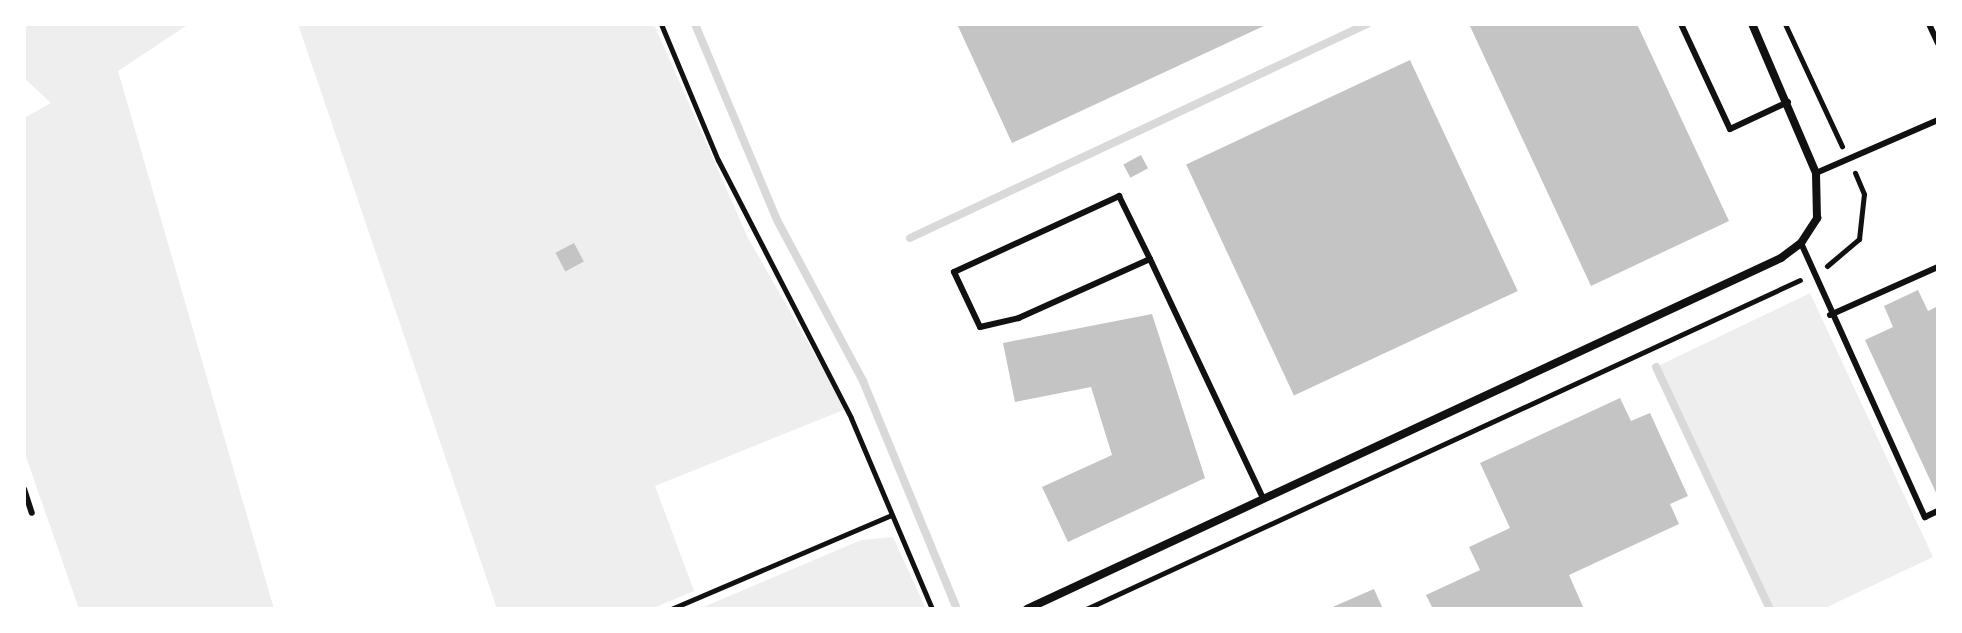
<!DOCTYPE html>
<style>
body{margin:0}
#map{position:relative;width:1962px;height:633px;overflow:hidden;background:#fff;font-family:"Work Sans",sans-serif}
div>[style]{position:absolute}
.green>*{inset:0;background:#eee}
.stream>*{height:8px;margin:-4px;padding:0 4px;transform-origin:4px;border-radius:4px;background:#d9d9d9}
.building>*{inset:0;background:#c4c4c4;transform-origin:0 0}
.path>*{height:5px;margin:-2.5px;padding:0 2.5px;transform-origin:2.5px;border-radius:2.5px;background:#111}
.service>*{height:6px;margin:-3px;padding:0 3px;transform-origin:3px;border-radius:3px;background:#111}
.minor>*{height:8px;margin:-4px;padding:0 4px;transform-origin:4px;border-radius:4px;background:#111}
span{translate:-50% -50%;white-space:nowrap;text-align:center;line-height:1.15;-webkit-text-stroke:8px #fff;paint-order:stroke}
.frame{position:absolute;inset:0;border:26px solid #fff;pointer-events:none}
</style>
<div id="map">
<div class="green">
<div style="clip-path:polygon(24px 24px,189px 24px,118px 71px,274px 609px,79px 609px,24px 451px,24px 118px,51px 103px,24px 78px)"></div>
<div style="clip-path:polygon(298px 24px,654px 24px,748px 238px,846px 409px,655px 486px,694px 591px,651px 609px,497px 609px)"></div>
<div style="clip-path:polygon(1810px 293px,1933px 557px,1823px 609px,1770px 609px,1656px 367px)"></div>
<div style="clip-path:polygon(893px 537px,926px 609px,699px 609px,861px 540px)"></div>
</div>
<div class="stream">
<div style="left:695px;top:24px;width:212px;rotate:67.3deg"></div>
<div style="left:777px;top:220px;width:183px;rotate:61.9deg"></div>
<div style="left:863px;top:381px;width:247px;rotate:67.6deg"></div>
<div style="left:910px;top:238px;width:505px;rotate:-25.09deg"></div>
<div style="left:1656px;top:367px;width:268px;rotate:64.8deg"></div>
</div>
<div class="building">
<div style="clip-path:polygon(957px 24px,1268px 24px,1012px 143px)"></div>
<div style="clip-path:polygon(1469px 24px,1637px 24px,1729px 221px,1591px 286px)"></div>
<div style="left:1410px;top:60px;width:255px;height:247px;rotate:65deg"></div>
<div style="left:1141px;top:155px;width:15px;height:20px;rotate:62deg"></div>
<div style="left:574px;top:243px;width:21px;height:21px;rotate:62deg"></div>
<div style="clip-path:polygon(1918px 290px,1928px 311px,1938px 306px,1938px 497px,1865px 340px,1893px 327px,1884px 306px)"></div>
<div style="clip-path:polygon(1152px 314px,1205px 478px,1068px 542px,1042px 487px,1112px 455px,1091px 387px,1015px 402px,1003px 343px)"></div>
<div style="clip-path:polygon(1620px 398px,1631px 421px,1650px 413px,1688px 496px,1670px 504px,1679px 524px,1569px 575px,1584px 609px,1433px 609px,1426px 595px,1480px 570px,1469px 547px,1510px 528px,1480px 463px)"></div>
<div style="clip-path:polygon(1374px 589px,1383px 609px,1328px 609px,1367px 592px)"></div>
</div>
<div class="path">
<div style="left:661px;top:24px;width:147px;rotate:67.3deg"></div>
<div style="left:718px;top:160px;width:290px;rotate:62.7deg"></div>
<div style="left:851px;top:418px;width:207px;rotate:67deg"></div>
<div style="left:1785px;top:24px;width:135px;rotate:65deg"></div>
<div style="left:1827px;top:266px;width:42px;rotate:-40.2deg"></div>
<div style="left:1859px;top:239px;width:45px;rotate:-83.7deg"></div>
<div style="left:1864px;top:194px;width:23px;rotate:-113deg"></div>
<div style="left:671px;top:609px;width:239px;rotate:-23.1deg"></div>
<div style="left:1086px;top:609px;width:786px;rotate:-24.74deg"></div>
</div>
<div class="service">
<div style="left:1681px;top:24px;width:116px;rotate:65deg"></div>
<div style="left:1730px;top:129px;width:64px;rotate:-25deg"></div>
<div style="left:1929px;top:24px;width:21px;rotate:65deg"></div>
<div style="left:1816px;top:173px;width:133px;rotate:-23.5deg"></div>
<div style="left:1801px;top:243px;width:301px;rotate:65.7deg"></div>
<div style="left:1925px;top:517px;width:14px;rotate:-25deg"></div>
<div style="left:1150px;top:259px;width:144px;rotate:155.8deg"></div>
<div style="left:1019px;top:318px;width:40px;rotate:167deg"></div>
<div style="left:980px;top:327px;width:61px;rotate:-115.3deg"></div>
<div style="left:954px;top:272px;width:182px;rotate:-24.7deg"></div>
<div style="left:1119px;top:196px;width:70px;rotate:63.8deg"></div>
<div style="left:1150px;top:259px;width:264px;rotate:64.7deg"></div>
<div style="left:1830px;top:315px;width:118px;rotate:-24deg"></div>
<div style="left:24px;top:489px;width:25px;rotate:72deg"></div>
</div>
<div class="minor">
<div style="left:1027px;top:609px;width:832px;rotate:-24.96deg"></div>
<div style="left:1781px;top:258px;width:25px;rotate:-37deg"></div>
<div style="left:1801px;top:243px;width:30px;rotate:-57deg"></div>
<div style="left:1817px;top:218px;width:45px;rotate:-91.3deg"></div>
<div style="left:1816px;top:173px;width:162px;rotate:-113.2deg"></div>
</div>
<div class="frame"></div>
</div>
